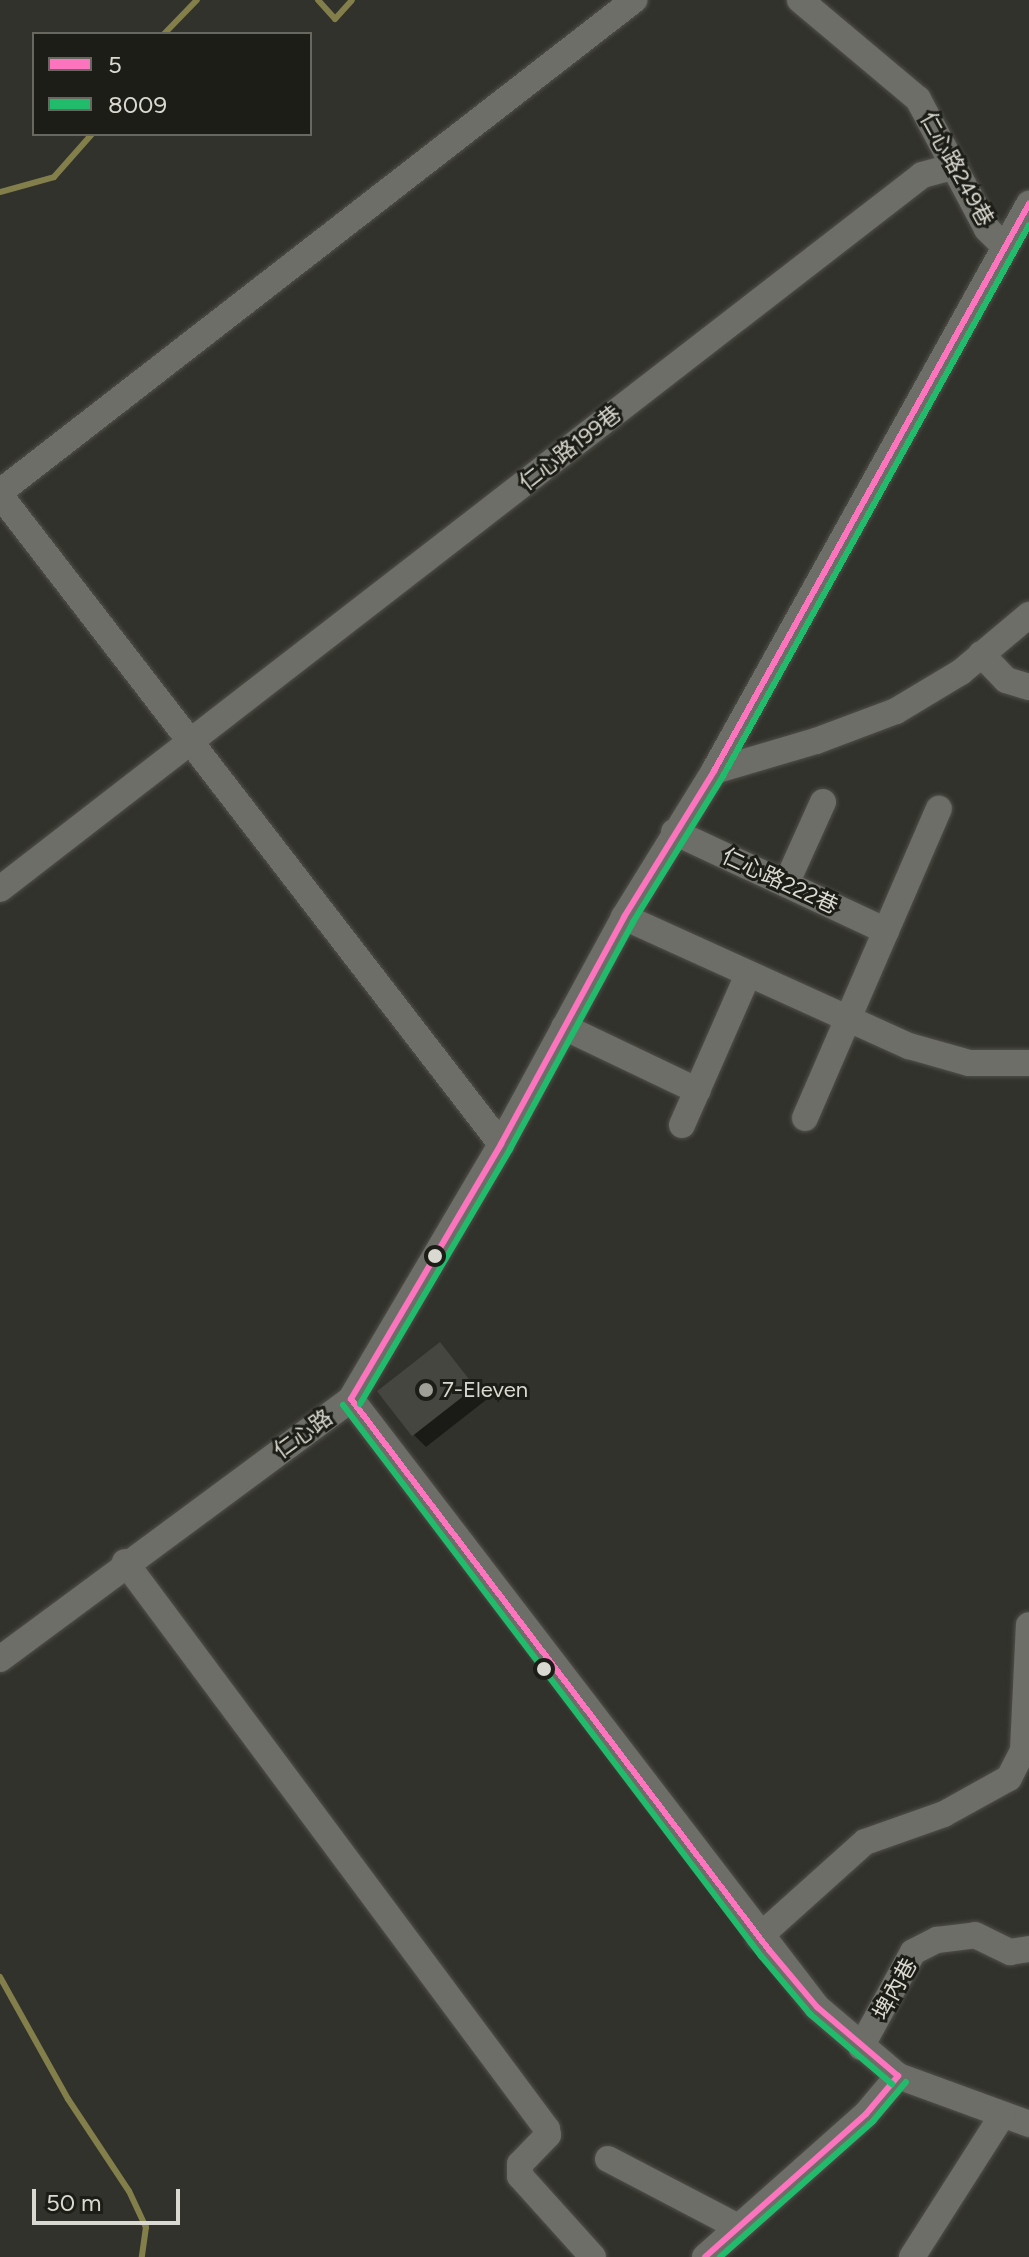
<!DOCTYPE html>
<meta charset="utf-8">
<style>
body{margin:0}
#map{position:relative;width:1029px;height:2257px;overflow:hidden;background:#32322c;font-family:Figtree,"Noto Sans TC",sans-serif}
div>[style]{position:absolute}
.shadow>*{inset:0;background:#0007}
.stream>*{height:6px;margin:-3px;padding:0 3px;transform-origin:3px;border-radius:3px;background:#837f4a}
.building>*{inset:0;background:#464641;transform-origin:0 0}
.roads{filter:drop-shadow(0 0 2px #504f4a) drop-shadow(0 0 2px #504f4a)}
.minor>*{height:26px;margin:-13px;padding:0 13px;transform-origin:13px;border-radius:13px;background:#6e6e68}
.bus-1>*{height:6px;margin:-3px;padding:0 3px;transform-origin:3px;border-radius:3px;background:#fc73be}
.bus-2>*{height:6px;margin:-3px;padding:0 3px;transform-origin:3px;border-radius:3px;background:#20bc6c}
.dots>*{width:22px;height:22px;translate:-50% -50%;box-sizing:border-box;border:4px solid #1d1d17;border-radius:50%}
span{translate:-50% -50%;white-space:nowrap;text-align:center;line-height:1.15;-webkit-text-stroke:6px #1d1d17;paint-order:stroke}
.street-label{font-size:22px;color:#d9d9d1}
.poi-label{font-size:22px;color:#d9d9d1}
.left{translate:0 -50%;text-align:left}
.legend{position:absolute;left:32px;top:32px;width:280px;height:104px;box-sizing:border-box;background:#1d1d17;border:2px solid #686861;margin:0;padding:10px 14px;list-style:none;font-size:24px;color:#d9d9d1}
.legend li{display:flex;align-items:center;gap:16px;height:40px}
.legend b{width:40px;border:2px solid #686861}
.scale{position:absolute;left:32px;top:2189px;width:148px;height:36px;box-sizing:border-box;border:4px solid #d9d9d1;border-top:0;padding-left:10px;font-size:24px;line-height:28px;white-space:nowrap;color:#d9d9d1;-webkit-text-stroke:6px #1d1d17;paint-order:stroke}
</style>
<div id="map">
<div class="shadow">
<div style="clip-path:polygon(440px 1345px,486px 1400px,426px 1447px,414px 1435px)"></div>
</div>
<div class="stream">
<div style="left:318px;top:0;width:25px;rotate:48deg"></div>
<div style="left:335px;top:19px;width:25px;rotate:-48deg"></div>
<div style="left:164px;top:34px;width:47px;rotate:-45.9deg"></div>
<div style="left:0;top:192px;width:56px;rotate:-15.5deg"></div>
<div style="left:54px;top:177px;width:57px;rotate:-48.5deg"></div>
<div style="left:0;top:1977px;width:140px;rotate:60.9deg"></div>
<div style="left:68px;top:2099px;width:110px;rotate:56.5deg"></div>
<div style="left:129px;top:2191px;width:40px;rotate:65deg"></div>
<div style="left:146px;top:2227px;width:30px;rotate:98deg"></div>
</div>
<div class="building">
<div style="left:440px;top:1342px;width:57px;height:80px;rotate:52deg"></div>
</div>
<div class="roads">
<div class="minor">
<div style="left:800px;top:0;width:154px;rotate:40deg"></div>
<div style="left:918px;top:99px;width:147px;rotate:62deg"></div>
<div style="left:987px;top:229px;width:24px;rotate:45deg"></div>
<div style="left:0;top:492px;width:803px;rotate:-37.81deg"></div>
<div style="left:0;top:495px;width:820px;rotate:52.33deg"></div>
<div style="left:981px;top:654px;width:36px;rotate:46deg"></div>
<div style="left:1006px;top:680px;width:24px;rotate:17deg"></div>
<div style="left:714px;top:771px;width:106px;rotate:-16.4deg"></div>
<div style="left:816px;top:741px;width:85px;rotate:-20.6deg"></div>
<div style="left:896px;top:711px;width:76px;rotate:-31deg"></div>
<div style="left:961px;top:672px;width:89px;rotate:-40deg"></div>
<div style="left:674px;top:832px;width:234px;rotate:25deg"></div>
<div style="left:786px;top:884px;width:90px;rotate:-65.7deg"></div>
<div style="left:0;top:889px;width:1166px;rotate:-37.75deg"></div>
<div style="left:922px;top:175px;width:34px;rotate:-15deg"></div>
<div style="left:624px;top:917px;width:313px;rotate:24.4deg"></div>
<div style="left:909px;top:1046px;width:62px;rotate:15.8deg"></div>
<div style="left:969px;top:1063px;width:60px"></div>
<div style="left:564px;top:1027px;width:148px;rotate:25.5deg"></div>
<div style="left:805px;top:1118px;width:337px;rotate:-66.6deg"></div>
<div style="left:682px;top:1125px;width:164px;rotate:-66.3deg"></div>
<div style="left:351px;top:1399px;width:766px;rotate:52.53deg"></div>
<div style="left:817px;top:2007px;width:106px;rotate:40.4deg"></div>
<div style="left:898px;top:2076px;width:140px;rotate:20.1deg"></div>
<div style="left:125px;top:1562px;width:707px;rotate:53.34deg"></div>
<div style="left:547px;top:2129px;width:6px;rotate:81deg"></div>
<div style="left:548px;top:2135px;width:40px;rotate:134deg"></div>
<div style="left:520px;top:2164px;width:12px;rotate:90deg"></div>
<div style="left:520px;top:2176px;width:109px;rotate:48deg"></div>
<div style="left:0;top:1659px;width:437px;rotate:-36.5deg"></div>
<div style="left:351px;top:1399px;width:296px;rotate:-59.5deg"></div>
<div style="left:501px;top:1144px;width:258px;rotate:-61.5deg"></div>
<div style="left:624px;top:917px;width:172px;rotate:-58.3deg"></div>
<div style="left:714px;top:771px;width:649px;rotate:-60.95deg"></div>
<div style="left:759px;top:1937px;width:142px;rotate:-41.9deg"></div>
<div style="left:865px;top:1842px;width:84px;rotate:-19.5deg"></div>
<div style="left:944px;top:1814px;width:74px;rotate:-29deg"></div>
<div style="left:1009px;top:1778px;width:31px;rotate:-63deg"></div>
<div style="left:1023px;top:1750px;width:125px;rotate:-87.3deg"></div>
<div style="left:861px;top:2047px;width:108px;rotate:-61.3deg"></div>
<div style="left:913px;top:1952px;width:27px;rotate:-27deg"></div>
<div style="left:937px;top:1940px;width:38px;rotate:-7deg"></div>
<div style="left:975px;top:1935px;width:39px;rotate:26deg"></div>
<div style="left:1010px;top:1952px;width:19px;rotate:-9deg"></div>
<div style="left:608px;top:2159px;width:147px;rotate:27.6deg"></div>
<div style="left:705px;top:2257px;width:215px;rotate:-41.6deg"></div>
<div style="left:866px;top:2114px;width:50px;rotate:-49.9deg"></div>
<div style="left:912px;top:2257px;width:169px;rotate:-57.5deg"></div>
</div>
</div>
<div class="bus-1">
<div style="left:351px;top:1399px;width:296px;rotate:-59.5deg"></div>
<div style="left:501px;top:1144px;width:258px;rotate:-61.5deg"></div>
<div style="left:624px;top:917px;width:172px;rotate:-58.3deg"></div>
<div style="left:714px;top:771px;width:649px;rotate:-60.95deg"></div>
<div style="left:351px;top:1399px;width:692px;rotate:52.82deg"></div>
<div style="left:769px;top:1950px;width:75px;rotate:49.9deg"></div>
<div style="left:817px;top:2007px;width:106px;rotate:40.4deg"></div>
<div style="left:705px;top:2257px;width:215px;rotate:-41.6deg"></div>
<div style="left:866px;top:2114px;width:50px;rotate:-49.9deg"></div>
</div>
<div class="bus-2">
<div style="left:360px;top:1404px;width:296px;rotate:-59.5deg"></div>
<div style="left:510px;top:1149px;width:258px;rotate:-61.5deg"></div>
<div style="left:633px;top:922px;width:172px;rotate:-58.3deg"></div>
<div style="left:723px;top:776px;width:630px;rotate:-60.95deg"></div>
<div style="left:343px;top:1405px;width:692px;rotate:52.82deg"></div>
<div style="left:761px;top:1956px;width:76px;rotate:49.8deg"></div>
<div style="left:810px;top:2014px;width:108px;rotate:40.5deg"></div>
<div style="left:720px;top:2257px;width:205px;rotate:-41.6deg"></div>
<div style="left:873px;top:2121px;width:51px;rotate:-49.8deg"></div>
</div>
<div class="dots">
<div style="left:435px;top:1256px;background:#d9d9d1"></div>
<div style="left:426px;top:1390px;background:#9f9f97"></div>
<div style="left:544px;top:1669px;background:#d9d9d1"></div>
</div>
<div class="street-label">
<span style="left:957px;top:169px;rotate:61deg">仁心路249巷</span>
<span style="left:570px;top:448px;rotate:-38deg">仁心路199巷</span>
<span style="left:780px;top:881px;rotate:25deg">仁心路222巷</span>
<span style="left:303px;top:1434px;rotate:-36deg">仁心路</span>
<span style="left:895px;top:1989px;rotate:-61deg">埤內巷</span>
</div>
<div class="poi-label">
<span class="left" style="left:442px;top:1390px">7-Eleven</span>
</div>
<ul class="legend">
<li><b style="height:10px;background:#fc73be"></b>5</li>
<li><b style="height:10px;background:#20bc6c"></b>8009</li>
</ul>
<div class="scale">50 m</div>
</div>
